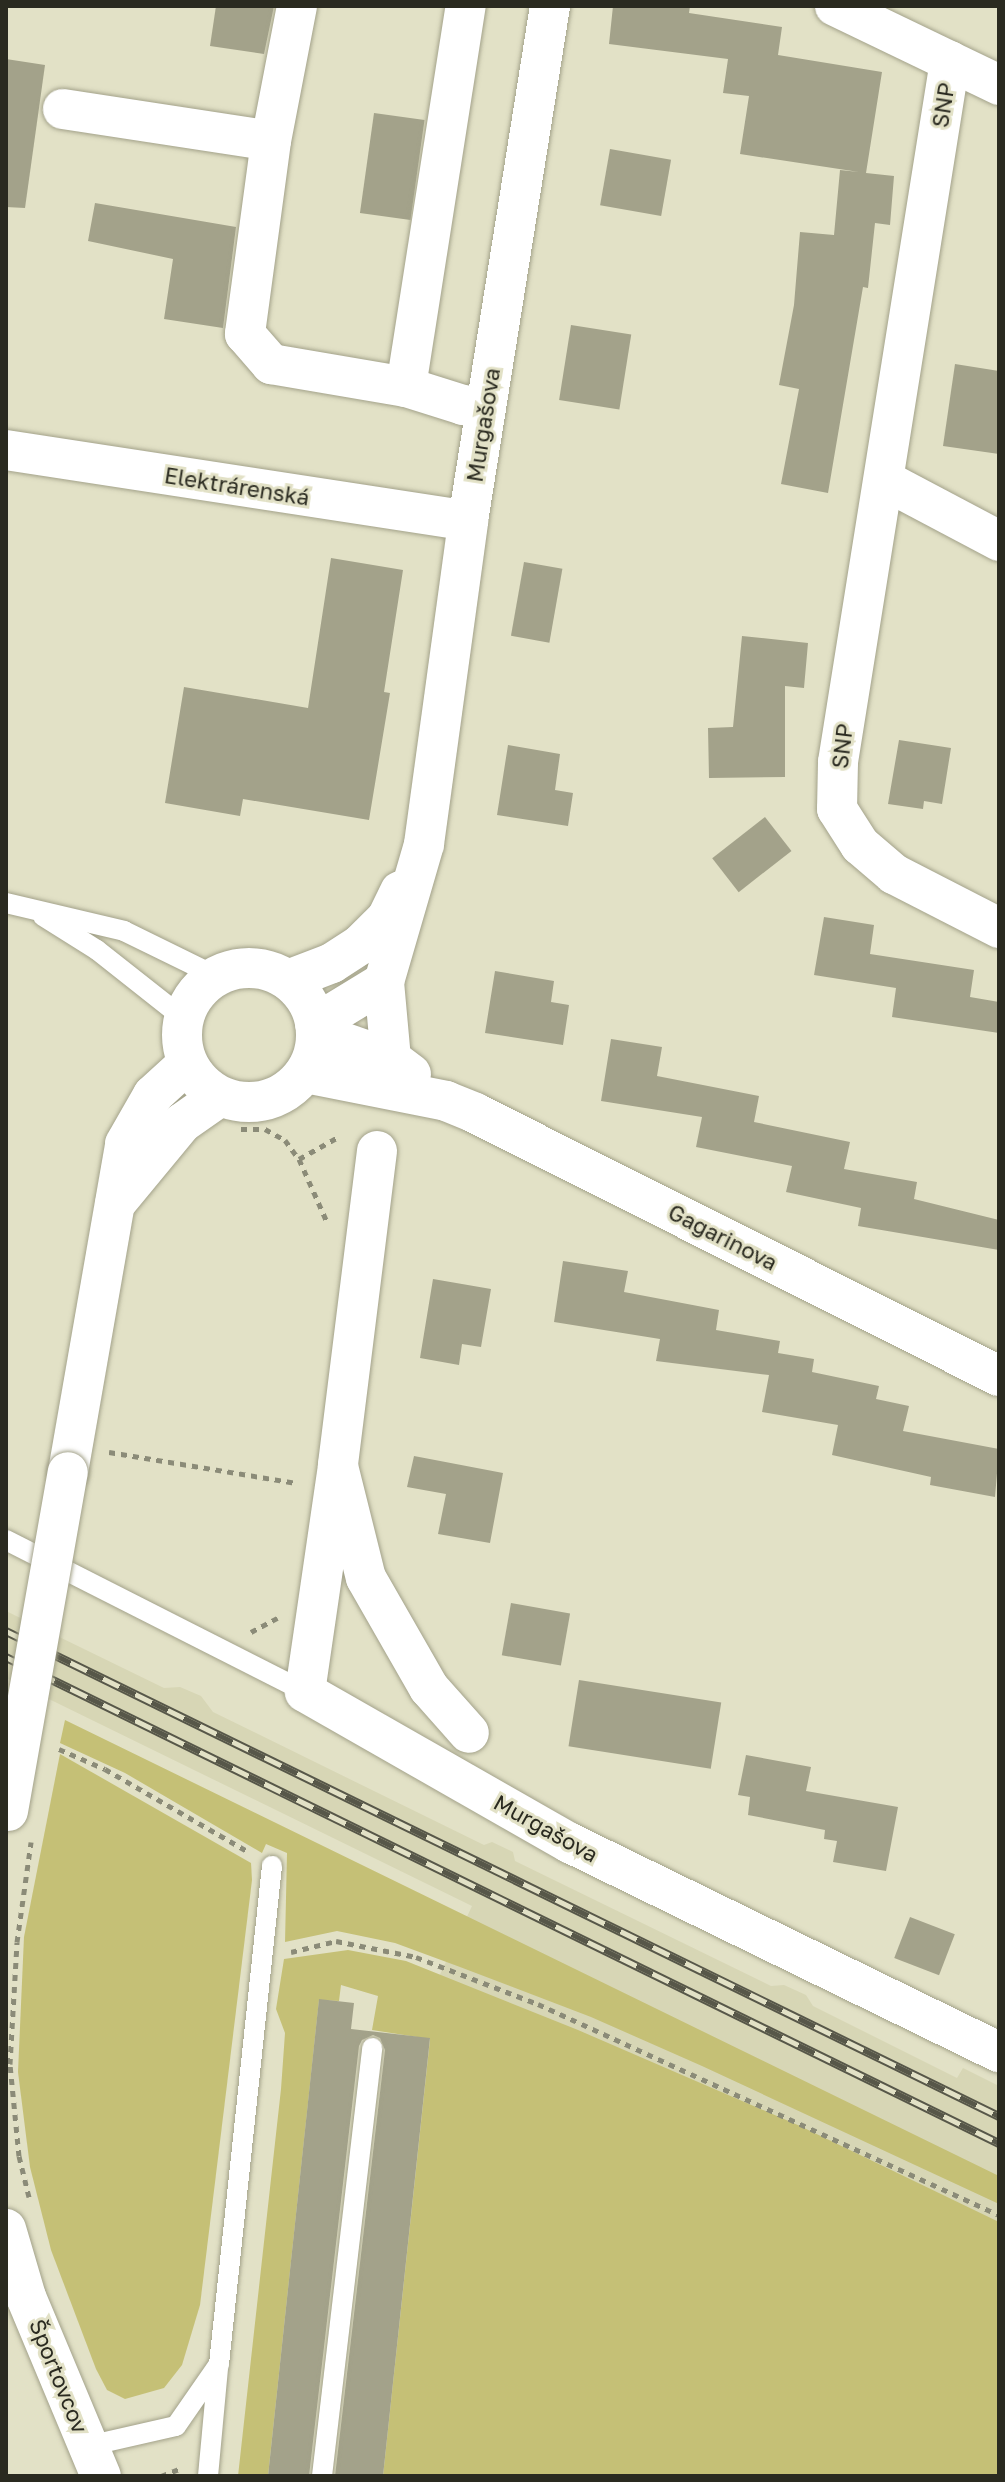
<!DOCTYPE html>
<meta charset="utf-8">
<style>
body{margin:0}
#map{position:relative;width:1005px;height:2482px;overflow:hidden;background:#e2e1c6;font-family:"Golos Text",sans-serif}
div>[style]{position:absolute}
.built>*{inset:0;background:#d7d6b5}
.green>*{inset:0;background:#c5c076}
.building>*{inset:0;background:#a3a28a;transform-origin:0 0}
.path>*{height:5px;margin-top:-2.5px;transform-origin:0;background:repeating-linear-gradient(90deg,#8b8b78 0 6px,transparent 0 12px)}
.roads{filter:drop-shadow(0 0 2px #a3a28a) drop-shadow(0 0 2px #a3a28a)}
.lane>*{height:20px;margin:-10px;padding:0 10px;transform-origin:10px;border-radius:10px;background:#fff}
.street>*{height:40px;margin:-20px;padding:0 20px;transform-origin:20px;border-radius:20px;background:#fff}
.street>.ring{margin:-20px;padding:0;box-sizing:content-box;background:none;border:40px solid #fff;border-radius:50%}
.rail>*{height:9px;margin-top:-4.5px;transform-origin:0;background:repeating-linear-gradient(90deg,#e2e1c6 0 18px,#575749 0 36px);box-sizing:border-box;border-block:2px solid #575749}
.bridges{filter:drop-shadow(0 0 2px #a3a28a) drop-shadow(0 0 2px #a3a28a)}
.street-bridge>*{height:40px;margin:-20px;padding:0 20px;transform-origin:20px;border-radius:20px;background:#fff}
span{translate:-50% -50%;white-space:nowrap;text-align:center;line-height:1.15;-webkit-text-stroke:6px #e2e1c6;paint-order:stroke}
.street-label{font-size:22px;color:#2a2a20}
.frame{position:absolute;inset:0;border:8px solid #2a2a20;pointer-events:none}
</style>
<div id="map">
<div class="built">
<div style="clip-path:polygon(6px 1611px,164px 1688px,180px 1687px,201px 1696px,213px 1712px,484px 1845px,492px 1842px,513px 1852px,515px 1861px,771px 1986px,784px 1985px,806px 1995px,813px 2006px,957px 2078px,963px 2068px,999px 2086px,999px 2276px,422px 2013px,472px 1906px,6px 1678px)"></div>
</div>
<div class="green">
<div style="clip-path:polygon(65px 1720px,999px 2176px,999px 2204px,702px 2066px,591px 2017px,460px 1967px,395px 1943px,337px 1931px,285px 1942px,287px 1853px,266px 1844px,262px 1853px,125px 1773px,60px 1743px)"></div>
<div style="clip-path:polygon(60px 1754px,251px 1863px,252px 1880px,200px 2305px,182px 2365px,164px 2388px,125px 2399px,107px 2390px,96px 2369px,51px 2250px,30px 2167px,18px 2072px,24px 1937px)"></div>
<div style="clip-path:polygon(348px 1950px,406px 1961px,578px 2030px,800px 2126px,999px 2222px,999px 2476px,383px 2476px,430px 2039px,372px 2030px,378px 1996px,341px 1985px,339px 2001px,319px 2000px,268px 2476px,238px 2476px,281px 2089px,285px 2033px,276px 2009px,284px 1959px)"></div>
</div>
<div class="building">
<div style="clip-path:polygon(216px 6px,274px 6px,264px 54px,210px 46px)"></div>
<div style="clip-path:polygon(613px 6px,690px 6px,689px 13px,782px 27px,778px 55px,882px 72px,866px 173px,894px 176px,890px 225px,875px 223px,868px 288px,863px 287px,828px 493px,781px 484px,799px 389px,779px 385px,794px 305px,800px 232px,834px 235px,840px 170px,859px 172px,740px 154px,749px 96px,723px 93px,728px 59px,609px 44px)"></div>
<div style="clip-path:polygon(6px 59px,45px 65px,25px 208px,6px 207px)"></div>
<div style="left:374px;top:113px;width:51px;height:101px;rotate:8deg"></div>
<div style="left:610px;top:149px;width:62px;height:57px;rotate:10deg"></div>
<div style="clip-path:polygon(95px 203px,236px 227px,223px 328px,164px 319px,173px 259px,88px 241px)"></div>
<div style="left:571px;top:325px;width:61px;height:76px;rotate:9deg"></div>
<div style="clip-path:polygon(955px 364px,999px 371px,999px 454px,943px 446px)"></div>
<div style="clip-path:polygon(331px 558px,403px 570px,384px 692px,390px 693px,369px 820px,243px 799px,240px 816px,165px 803px,184px 687px,308px 708px)"></div>
<div style="left:524px;top:562px;width:39px;height:75px;rotate:10deg"></div>
<div style="clip-path:polygon(742px 636px,808px 643px,804px 688px,785px 686px,785px 777px,709px 778px,708px 728px,733px 727px)"></div>
<div style="clip-path:polygon(899px 740px,951px 748px,942px 804px,924px 801px,923px 809px,888px 804px)"></div>
<div style="clip-path:polygon(508px 745px,560px 754px,555px 790px,573px 793px,568px 826px,497px 815px)"></div>
<div style="left:765px;top:817px;width:43px;height:67px;rotate:52deg"></div>
<div style="clip-path:polygon(824px 917px,874px 925px,870px 954px,974px 970px,970px 997px,999px 1002px,999px 1033px,892px 1017px,896px 988px,814px 975px)"></div>
<div style="clip-path:polygon(495px 971px,554px 981px,551px 1002px,569px 1005px,563px 1045px,485px 1033px)"></div>
<div style="clip-path:polygon(611px 1039px,662px 1047px,657px 1076px,759px 1096px,754px 1122px,850px 1142px,844px 1169px,917px 1182px,914px 1199px,999px 1220px,999px 1250px,858px 1226px,861px 1208px,786px 1192px,792px 1166px,696px 1147px,702px 1117px,601px 1101px)"></div>
<div style="clip-path:polygon(563px 1261px,628px 1271px,624px 1292px,719px 1310px,716px 1330px,780px 1341px,778px 1353px,814px 1359px,812px 1372px,879px 1386px,876px 1399px,909px 1406px,903px 1431px,999px 1449px,995px 1497px,930px 1485px,931px 1477px,832px 1455px,838px 1425px,762px 1412px,769px 1375px,656px 1361px,660px 1339px,554px 1322px)"></div>
<div style="clip-path:polygon(433px 1279px,491px 1289px,481px 1347px,462px 1344px,459px 1365px,420px 1358px)"></div>
<div style="clip-path:polygon(414px 1456px,503px 1473px,490px 1543px,438px 1534px,446px 1494px,407px 1487px)"></div>
<div style="left:511px;top:1603px;width:60px;height:53px;rotate:10deg"></div>
<div style="left:579px;top:1680px;width:144px;height:67px;rotate:9deg"></div>
<div style="clip-path:polygon(746px 1755px,811px 1767px,806px 1791px,898px 1807px,886px 1871px,833px 1862px,837px 1841px,824px 1839px,825px 1830px,748px 1815px,750px 1797px,738px 1795px)"></div>
<div style="left:910px;top:1917px;width:48px;height:44px;rotate:21deg"></div>
<div style="clip-path:polygon(319px 1999px,354px 2003px,351px 2029px,430px 2038px,383px 2476px,335px 2476px,385px 2050px,380px 2038px,373px 2035px,362px 2040px,359px 2046px,309px 2476px,268px 2476px)"></div>
</div>
<div class="path">
<div style="left:241px;top:1129px;width:24px"></div>
<div style="left:265px;top:1129px;width:23px;rotate:29deg"></div>
<div style="left:285px;top:1140px;width:24px;rotate:54deg"></div>
<div style="left:299px;top:1159px;width:71px;rotate:66deg"></div>
<div style="left:299px;top:1159px;width:47px;rotate:-29.3deg"></div>
<div style="left:109px;top:1452px;width:190px;rotate:9.4deg"></div>
<div style="left:251px;top:1632px;width:30px;rotate:-28deg"></div>
<div style="left:59px;top:1749px;width:50px;rotate:23.5deg"></div>
<div style="left:105px;top:1769px;width:164px;rotate:30deg"></div>
<div style="left:291px;top:1952px;width:46px;rotate:-13.7deg"></div>
<div style="left:336px;top:1941px;width:82px;rotate:11.3deg"></div>
<div style="left:416px;top:1957px;width:131px;rotate:21.1deg"></div>
<div style="left:538px;top:2004px;width:507px;rotate:24.59deg"></div>
<div style="left:29px;top:2197px;width:42px;rotate:-103.7deg"></div>
<div style="left:19px;top:2156px;width:92px;rotate:-95.6deg"></div>
<div style="left:10px;top:2064px;width:122px;rotate:-86.7deg"></div>
<div style="left:17px;top:1942px;width:101px;rotate:-82deg"></div>
<div style="left:161px;top:2476px;width:19px;rotate:-21deg"></div>
</div>
<div class="roads">
<div class="lane">
<div style="left:6px;top:903px;width:121px;rotate:13.3deg"></div>
<div style="left:124px;top:931px;width:102px;rotate:26.1deg"></div>
<div style="left:43px;top:916px;width:64px;rotate:32.2deg"></div>
<div style="left:97px;top:950px;width:110px;rotate:38.3deg"></div>
<div style="left:6px;top:1540px;width:335px;rotate:26.9deg"></div>
<div style="left:88px;top:2446px;width:90px;rotate:-12.8deg"></div>
<div style="left:176px;top:2426px;width:75px;rotate:-55.3deg"></div>
<div style="left:219px;top:2364px;width:501px;rotate:-83.93deg"></div>
<div style="left:208px;top:2476px;width:108px;rotate:-84.7deg"></div>
<div style="left:322px;top:2476px;width:431px;rotate:-83.3deg"></div>
</div>
<div class="street">
<div style="left:297px;top:6px;width:137px;rotate:100.9deg"></div>
<div style="left:271px;top:141px;width:195px;rotate:97.7deg"></div>
<div style="left:245px;top:334px;width:40px;rotate:49deg"></div>
<div style="left:271px;top:364px;width:137px;rotate:9.7deg"></div>
<div style="left:406px;top:387px;width:60px;rotate:17.5deg"></div>
<div style="left:463px;top:405px;width:22px;rotate:8deg"></div>
<div style="left:835px;top:6px;width:182px;rotate:25.7deg"></div>
<div style="left:950px;top:61px;width:710px;rotate:99.08deg"></div>
<div style="left:838px;top:762px;width:47px;rotate:91.2deg"></div>
<div style="left:837px;top:809px;width:43px;rotate:57.4deg"></div>
<div style="left:860px;top:845px;width:45px;rotate:40.5deg"></div>
<div style="left:894px;top:874px;width:118px;rotate:27.2deg"></div>
<div style="left:63px;top:109px;width:210px;rotate:8.7deg"></div>
<div style="left:406px;top:387px;width:386px;rotate:-81.1deg"></div>
<div style="left:6px;top:450px;width:467px;rotate:8.7deg"></div>
<div style="left:884px;top:480px;width:130px;rotate:27.9deg"></div>
<div class="ring" style="left:182px;top:968px;width:94px;height:94px"></div>
<div style="left:288px;top:980px;width:47px;rotate:-21.1deg"></div>
<div style="left:332px;top:963px;width:35px;rotate:-33deg"></div>
<div style="left:361px;top:944px;width:37px;rotate:-45deg"></div>
<div style="left:387px;top:918px;width:30px;rotate:-64deg"></div>
<div style="left:315px;top:1024px;width:81px;rotate:-31.3deg"></div>
<div style="left:317px;top:1033px;width:78px;rotate:19.4deg"></div>
<div style="left:391px;top:1059px;width:25px;rotate:37deg"></div>
<div style="left:391px;top:1059px;width:77px;rotate:-95.2deg"></div>
<div style="left:384px;top:982px;width:144px;rotate:-73.8deg"></div>
<div style="left:424px;top:844px;width:326px;rotate:-82.2deg"></div>
<div style="left:468px;top:521px;width:521px;rotate:-80.95deg"></div>
<div style="left:305px;top:1073px;width:144px;rotate:11.2deg"></div>
<div style="left:446px;top:1101px;width:31px;rotate:22deg"></div>
<div style="left:475px;top:1113px;width:586px;rotate:26.65deg"></div>
<div style="left:377px;top:1151px;width:317px;rotate:97.1deg"></div>
<div style="left:338px;top:1466px;width:115px;rotate:76deg"></div>
<div style="left:366px;top:1578px;width:127px;rotate:60.2deg"></div>
<div style="left:429px;top:1688px;width:60px;rotate:48.4deg"></div>
<div style="left:115px;top:1204px;width:105px;rotate:-50.4deg"></div>
<div style="left:182px;top:1123px;width:45px;rotate:-35.1deg"></div>
<div style="left:338px;top:1466px;width:228px;rotate:98.3deg"></div>
<div style="left:305px;top:1692px;width:305px;rotate:29.7deg"></div>
<div style="left:570px;top:1843px;width:477px;rotate:26deg"></div>
<div style="left:68px;top:1472px;width:333px;rotate:-80.1deg"></div>
<div style="left:125px;top:1144px;width:56px;rotate:-60.3deg"></div>
<div style="left:153px;top:1095px;width:46px;rotate:-42.4deg"></div>
<div style="left:6px;top:2229px;width:71px;rotate:73.6deg"></div>
<div style="left:26px;top:2297px;width:194px;rotate:67.3deg"></div>
</div>
</div>
<div class="rail">
<div style="left:6px;top:1631px;width:1105px;rotate:26.03deg"></div>
<div style="left:6px;top:1657px;width:1106px;rotate:26.08deg"></div>
</div>
<div class="bridges">
<div class="street-bridge">
<div style="left:8px;top:1811px;width:344px;rotate:-80deg"></div>
</div>
</div>
<div class="street-label">
<span style="left:943px;top:105px;rotate:-81deg">SNP</span>
<span style="left:483px;top:425px;rotate:-81deg">Murgašova</span>
<span style="left:237px;top:486px;rotate:9deg">Elektrárenská</span>
<span style="left:842px;top:746px;rotate:-83deg">SNP</span>
<span style="left:723px;top:1237px;rotate:27deg">Gagarinova</span>
<span style="left:546px;top:1828px;rotate:29deg">Murgašova</span>
<span style="left:59px;top:2376px;rotate:68deg">Športovcov</span>
</div>
<div class="frame"></div>
</div>
